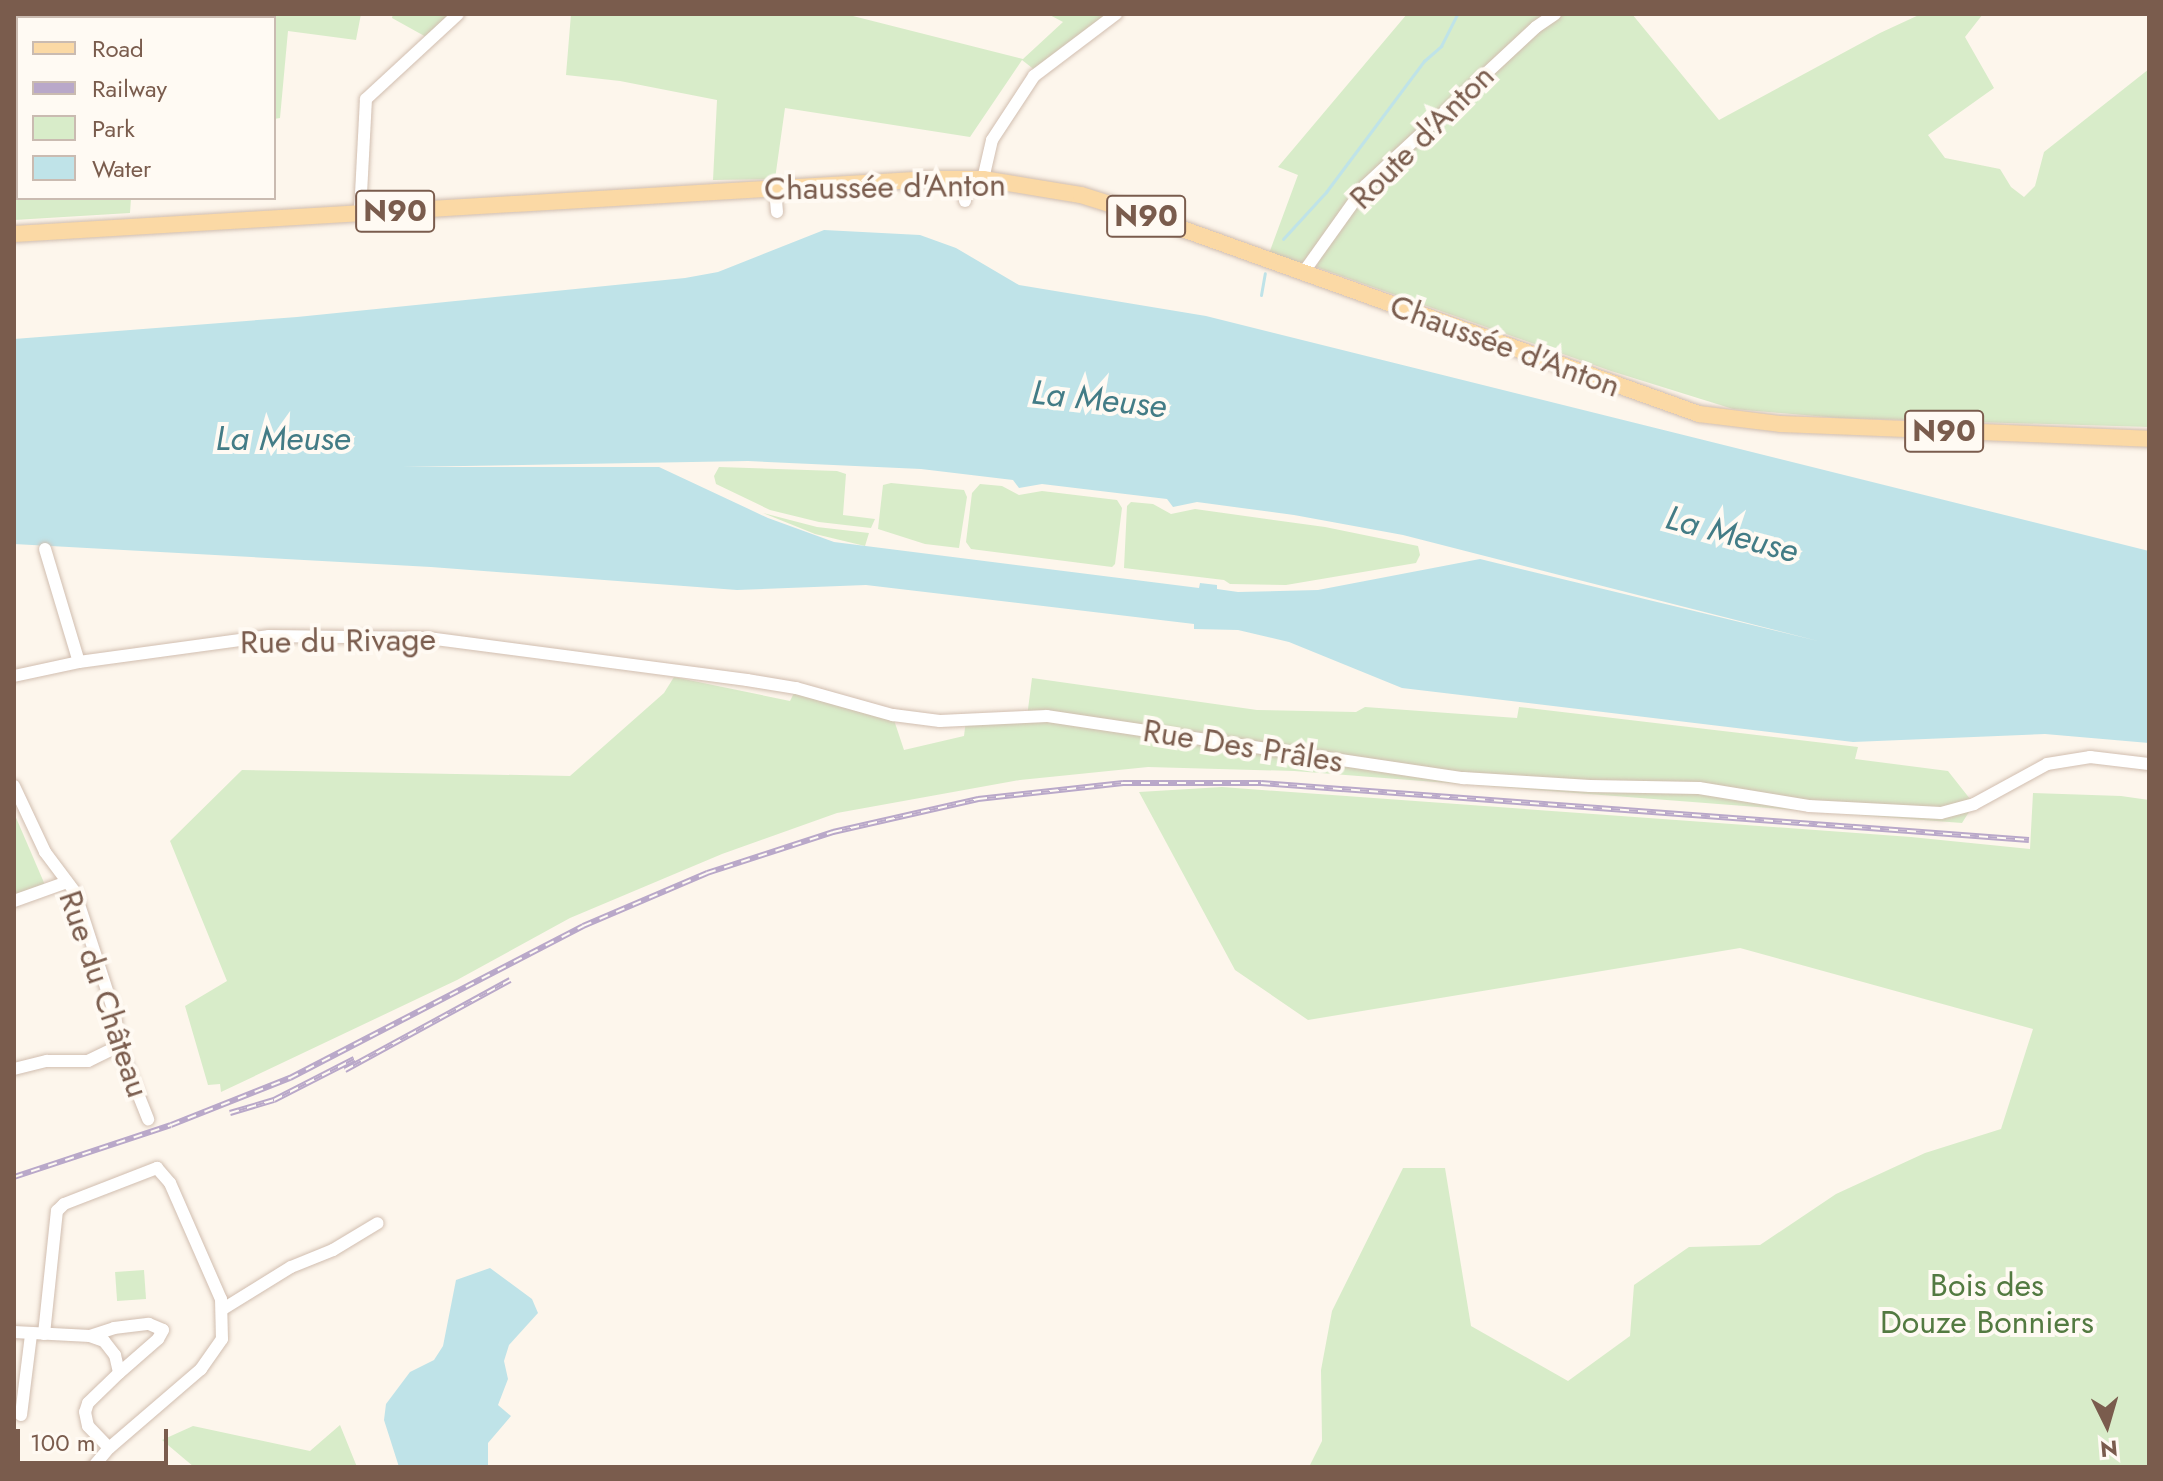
<!DOCTYPE html>
<meta charset="utf-8">
<style>
body{margin:0}
#map{position:relative;width:2163px;height:1481px;overflow:hidden;background:#fdf6ec;font-family:Jost,sans-serif}
div>[style]{position:absolute}
.green>*{inset:0;background:#d8ecc9;transform-origin:0 0}
.water>*{inset:0;background:#bfe3e8}
.stream>*{height:3px;margin:-1.5px;padding:0 1.5px;transform-origin:1.5px;border-radius:1.5px;background:#bfe3e8}
.roads{filter:drop-shadow(0 0 2px #d1beb0) drop-shadow(0 0 2px #d1beb0)}
.minor>*{height:12px;margin:-6px;padding:0 6px;transform-origin:6px;border-radius:6px;background:#fff}
.major>*{height:16px;margin:-8px;padding:0 8px;transform-origin:8px;border-radius:8px;background:#fbd9a5}
.rail>*{height:6px;margin-top:-3px;transform-origin:0;background:repeating-linear-gradient(90deg,#fffaf3 0 9px,#b9a8c9 0 18px);box-sizing:border-box;border-block:2px solid #b9a8c9}
span{translate:-50% -50%;white-space:nowrap;text-align:center;line-height:1.15;-webkit-text-stroke:8px #fffaf3;paint-order:stroke}
.shield-label span{padding:2px 6px;background:#fffaf3;border:2px solid;border-radius:6px;-webkit-text-stroke-width:0}
.shield-label{font-size:30px;color:#7a5c4d;font-weight:700}
.street-label{font-size:32px;color:#7a5c4d}
.park-label{font-size:32px;color:#537a41}
.water-label{font-size:34px;color:#437c86;font-style:italic}
.frame{position:absolute;inset:0;border:16px solid #7a5c4d;pointer-events:none}
.legend{position:absolute;left:16px;top:16px;width:260px;height:184px;box-sizing:border-box;background:#fffaf3;border:2px solid #cabbb1;margin:0;padding:10px 14px;list-style:none;font-size:24px;color:#7a5c4d}
.legend li{display:flex;align-items:center;gap:16px;height:40px}
.legend b{width:40px;border:2px solid #cabbb1}
.north{position:absolute;left:2067px;top:1385px;width:80px;height:80px;-webkit-text-stroke:6px #fffaf3;paint-order:stroke;rotate:175deg;font-size:22px;font-weight:700;line-height:32px;text-align:center;color:#7a5c4d}
.north::after{content:'';display:block;margin:auto;width:28px;height:36px;background:#7a5c4d;clip-path:polygon(50% 0,100% 100%,50% 72%,0 100%)}
.scale{position:absolute;left:16px;top:1429px;width:152px;height:36px;box-sizing:border-box;border:4px solid #7a5c4d;border-top:0;padding-left:10px;font-size:24px;line-height:28px;white-space:nowrap;color:#7a5c4d;-webkit-text-stroke:6px #fffaf3;paint-order:stroke}
</style>
<div id="map">
<div class="green">
<div style="clip-path:polygon(14px 14px,361px 14px,356px 40px,288px 31px,280px 118px,274px 119px,274px 18px,18px 18px,18px 198px,131px 198px,130px 213px,14px 220px)"></div>
<div style="clip-path:polygon(393px 14px,454px 14px,428px 38px,392px 18px)"></div>
<div style="clip-path:polygon(571px 14px,845px 14px,1023px 59px,1063px 22px,1048px 14px,1108px 14px,1036px 71px,1022px 60px,970px 137px,785px 108px,775px 179px,713px 180px,717px 100px,620px 81px,566px 75px)"></div>
<div style="clip-path:polygon(1407px 14px,1632px 14px,1719px 120px,1880px 33px,1921px 14px,1983px 14px,1965px 37px,1994px 88px,1928px 135px,1945px 158px,2000px 169px,2011px 187px,2024px 197px,2035px 186px,2044px 152px,2149px 69px,2149px 427px,1839px 418px,1733px 409px,1611px 371px,1316px 267px,1331px 239px,1307px 264px,1267px 259px,1298px 175px,1278px 167px)"></div>
<div style="clip-path:polygon(719px 467px,837px 471px,846px 474px,843px 515px,875px 519px,871px 528px,819px 522px,770px 510px,716px 484px,714px 476px)"></div>
<div style="clip-path:polygon(891px 483px,964px 490px,967px 497px,959px 548px,925px 544px,878px 529px,883px 485px)"></div>
<div style="clip-path:polygon(980px 484px,1002px 486px,1019px 495px,1042px 491px,1117px 500px,1122px 508px,1115px 564px,1112px 567px,971px 549px,966px 542px,972px 493px)"></div>
<div style="clip-path:polygon(1131px 502px,1153px 504px,1171px 514px,1195px 509px,1325px 527px,1418px 546px,1420px 555px,1416px 563px,1286px 585px,1230px 584px,1224px 580px,1124px 568px,1127px 506px)"></div>
<div style="clip-path:polygon(763px 513px,817px 527px,869px 533px,865px 546px,815px 534px)"></div>
<div style="clip-path:polygon(674px 677px,790px 701px,794px 693px,894px 720px,904px 750px,964px 736px,966px 720px,1027px 717px,1032px 678px,1257px 710px,1356px 712px,1365px 707px,1517px 718px,1519px 707px,1858px 747px,1855px 759px,1948px 771px,1974px 804px,1962px 823px,1294px 771px,1148px 767px,1020px 780px,837px 813px,722px 854px,570px 918px,457px 980px,221px 1092px,220px 1084px,208px 1085px,185px 1006px,227px 981px,170px 841px,242px 770px,570px 776px,664px 693px)"></div>
<div style="clip-path:polygon(1222px 787px,1911px 837px,2030px 849px,2033px 793px,2121px 796px,2149px 800px,2149px 1467px,1309px 1467px,1322px 1441px,1321px 1370px,1332px 1311px,1403px 1168px,1445px 1168px,1471px 1326px,1568px 1381px,1630px 1336px,1634px 1285px,1689px 1247px,1760px 1245px,1836px 1194px,1925px 1153px,2001px 1129px,2033px 1029px,1740px 948px,1308px 1020px,1235px 970px,1139px 792px)"></div>
<div style="clip-path:polygon(14px 813px,45px 885px,14px 896px)"></div>
<div style="left:144px;top:1270px;width:29px;height:29px;rotate:86deg"></div>
<div style="clip-path:polygon(340px 1425px,357px 1467px,194px 1467px,162px 1440px,193px 1426px,310px 1451px)"></div>
</div>
<div class="water">
<div style="clip-path:polygon(evenodd,824px 230px,920px 235px,956px 248px,1019px 285px,1206px 316px,2149px 551px,2149px 743px,2045px 734px,1853px 742px,1402px 688px,1289px 642px,1238px 630px,1194px 629px,1194px 624px,866px 585px,737px 590px,431px 567px,14px 544px,14px 339px,297px 317px,685px 278px,718px 272px,824px 230px,748px 461px,921px 469px,1013px 480px,1019px 488px,1042px 484px,1167px 499px,1173px 507px,1197px 502px,1294px 515px,1403px 535px,1818px 641px,1480px 559px,1318px 590px,1238px 592px,1217px 589px,1217px 585px,1200px 583px,1199px 588px,834px 542px,768px 518px,659px 467px,402px 467px,748px 461px)"></div>
<div style="clip-path:polygon(490px 1268px,532px 1299px,538px 1313px,509px 1345px,504px 1361px,508px 1379px,498px 1405px,511px 1416px,488px 1443px,488px 1467px,399px 1467px,384px 1420px,386px 1404px,410px 1372px,434px 1360px,443px 1346px,456px 1280px)"></div>
</div>
<div class="stream">
<div style="left:1283px;top:239px;width:64px;rotate:-47.5deg"></div>
<div style="left:1326px;top:192px;width:164px;rotate:-53.2deg"></div>
<div style="left:1424px;top:61px;width:23px;rotate:-41deg"></div>
<div style="left:1441px;top:46px;width:36px;rotate:-63deg"></div>
<div style="left:1261px;top:295px;width:22px;rotate:-80deg"></div>
</div>
<div class="roads">
<div class="minor">
<div style="left:983px;top:179px;width:40px;rotate:-77deg"></div>
<div style="left:992px;top:140px;width:77px;rotate:-56.7deg"></div>
<div style="left:1034px;top:76px;width:103px;rotate:-37.1deg"></div>
<div style="left:775px;top:189px;width:23px;rotate:85deg"></div>
<div style="left:965px;top:201px;width:22px;rotate:-90deg"></div>
<div style="left:360px;top:213px;width:114px;rotate:-87deg"></div>
<div style="left:366px;top:99px;width:125px;rotate:-42.7deg"></div>
<div style="left:1303px;top:273px;width:107px;rotate:-54.5deg"></div>
<div style="left:1365px;top:186px;width:233px;rotate:-42.9deg"></div>
<div style="left:1536px;top:27px;width:23px;rotate:-34deg"></div>
<div style="left:45px;top:549px;width:118px;rotate:73.3deg"></div>
<div style="left:14px;top:676px;width:66px;rotate:-12.2deg"></div>
<div style="left:79px;top:662px;width:192px;rotate:-7.8deg"></div>
<div style="left:269px;top:636px;width:159px;rotate:0.7deg"></div>
<div style="left:428px;top:638px;width:322px;rotate:7.5deg"></div>
<div style="left:747px;top:680px;width:50px;rotate:9.3deg"></div>
<div style="left:796px;top:688px;width:101px;rotate:15.6deg"></div>
<div style="left:893px;top:715px;width:47px;rotate:7.3deg"></div>
<div style="left:940px;top:721px;width:107px;rotate:-2.7deg"></div>
<div style="left:1047px;top:716px;width:421px;rotate:8.5deg"></div>
<div style="left:1463px;top:778px;width:127px;rotate:3.6deg"></div>
<div style="left:1590px;top:786px;width:109px;rotate:1.1deg"></div>
<div style="left:1699px;top:788px;width:111px;rotate:9.3deg"></div>
<div style="left:1809px;top:806px;width:132px;rotate:3deg"></div>
<div style="left:1941px;top:813px;width:34px;rotate:-15deg"></div>
<div style="left:1974px;top:804px;width:83px;rotate:-28.7deg"></div>
<div style="left:2047px;top:764px;width:44px;rotate:-9.2deg"></div>
<div style="left:2090px;top:757px;width:59px;rotate:6.8deg"></div>
<div style="left:14px;top:786px;width:73px;rotate:64.8deg"></div>
<div style="left:45px;top:852px;width:50px;rotate:53.1deg"></div>
<div style="left:75px;top:892px;width:129px;rotate:72deg"></div>
<div style="left:115px;top:1015px;width:31px;rotate:83deg"></div>
<div style="left:119px;top:1046px;width:79px;rotate:68.3deg"></div>
<div style="left:14px;top:901px;width:56px;rotate:-19.7deg"></div>
<div style="left:14px;top:1069px;width:34px;rotate:-14deg"></div>
<div style="left:47px;top:1061px;width:41px"></div>
<div style="left:88px;top:1061px;width:34px;rotate:-26deg"></div>
<div style="left:223px;top:1309px;width:80px;rotate:-31.7deg"></div>
<div style="left:291px;top:1267px;width:45px;rotate:-22deg"></div>
<div style="left:333px;top:1250px;width:52px;rotate:-31deg"></div>
<div style="left:14px;top:1332px;width:76px;rotate:3deg"></div>
<div style="left:90px;top:1336px;width:15px;rotate:20deg"></div>
<div style="left:104px;top:1341px;width:18px;rotate:52deg"></div>
<div style="left:115px;top:1355px;width:18px;rotate:77deg"></div>
<div style="left:119px;top:1373px;width:43px;rotate:135.9deg"></div>
<div style="left:88px;top:1403px;width:9px;rotate:108deg"></div>
<div style="left:85px;top:1412px;width:14px;rotate:78deg"></div>
<div style="left:88px;top:1426px;width:30px;rotate:46deg"></div>
<div style="left:44px;top:1334px;width:124px;rotate:-84deg"></div>
<div style="left:57px;top:1211px;width:10px;rotate:-45deg"></div>
<div style="left:64px;top:1204px;width:100px;rotate:-21.2deg"></div>
<div style="left:157px;top:1168px;width:20px;rotate:49deg"></div>
<div style="left:170px;top:1183px;width:127px;rotate:66.3deg"></div>
<div style="left:221px;top:1299px;width:40px;rotate:88.6deg"></div>
<div style="left:222px;top:1339px;width:37px;rotate:125deg"></div>
<div style="left:201px;top:1369px;width:121px;rotate:139.3deg"></div>
<div style="left:109px;top:1448px;width:25px;rotate:130deg"></div>
<div style="left:90px;top:1336px;width:25px;rotate:-18deg"></div>
<div style="left:114px;top:1328px;width:35px;rotate:-7deg"></div>
<div style="left:149px;top:1324px;width:15px;rotate:23deg"></div>
<div style="left:163px;top:1330px;width:10px;rotate:119deg"></div>
<div style="left:158px;top:1339px;width:52px;rotate:138.9deg"></div>
<div style="left:21px;top:1415px;width:81px;rotate:-82.9deg"></div>
</div>
<div class="major">
<div style="left:14px;top:234px;width:919px;rotate:-3.43deg"></div>
<div style="left:931px;top:179px;width:52px"></div>
<div style="left:983px;top:179px;width:99px;rotate:9.3deg"></div>
<div style="left:1081px;top:195px;width:57px;rotate:17.5deg"></div>
<div style="left:1135px;top:212px;width:599px;rotate:19.71deg"></div>
<div style="left:1699px;top:414px;width:83px;rotate:7deg"></div>
<div style="left:1781px;top:424px;width:368px;rotate:2.3deg"></div>
</div>
</div>
<div class="rail">
<div style="left:345px;top:1070px;width:188px;rotate:-28.6deg"></div>
<div style="left:230px;top:1113px;width:46px;rotate:-16.5deg"></div>
<div style="left:274px;top:1100px;width:90px;rotate:-27.1deg"></div>
<div style="left:14px;top:1177px;width:165px;rotate:-18.3deg"></div>
<div style="left:171px;top:1125px;width:128px;rotate:-21.6deg"></div>
<div style="left:290px;top:1078px;width:330px;rotate:-27.4deg"></div>
<div style="left:583px;top:926px;width:135px;rotate:-23.1deg"></div>
<div style="left:707px;top:873px;width:133px;rotate:-18deg"></div>
<div style="left:833px;top:832px;width:149px;rotate:-12.8deg"></div>
<div style="left:978px;top:799px;width:146px;rotate:-6.3deg"></div>
<div style="left:1123px;top:783px;width:138px"></div>
<div style="left:1261px;top:783px;width:770px;rotate:4.24deg"></div>
</div>
<div class="shield-label">
<span style="left:395px;top:211px">N90</span>
<span style="left:1146px;top:216px">N90</span>
<span style="left:1944px;top:431px">N90</span>
</div>
<div class="street-label">
<span style="left:1422px;top:137px;rotate:-45deg">Route d'Anton</span>
<span style="left:885px;top:187px;rotate:-1deg">Chaussée d'Anton</span>
<span style="left:1505px;top:346px;rotate:20deg">Chaussée d'Anton</span>
<span style="left:338px;top:641px;rotate:-1deg">Rue du Rivage</span>
<span style="left:1243px;top:746px;rotate:9deg">Rue Des Prâles</span>
<span style="left:104px;top:994px;rotate:71deg">Rue du Château</span>
</div>
<div class="park-label">
<span style="left:1987px;top:1304px">Bois des<br>Douze Bonniers</span>
</div>
<div class="water-label">
<span style="left:1099px;top:399px;rotate:6deg">La Meuse</span>
<span style="left:283px;top:439px">La Meuse</span>
<span style="left:1732px;top:534px;rotate:15deg">La Meuse</span>
</div>
<div class="frame"></div>
<ul class="legend">
<li><b style="height:10px;background:#fbd9a5"></b>Road</li>
<li><b style="height:10px;background:#b9a8c9"></b>Railway</li>
<li><b style="height:22px;background:#d8ecc9"></b>Park</li>
<li><b style="height:22px;background:#bfe3e8"></b>Water</li>
</ul>
<div class="north">N</div>
<div class="scale">100 m</div>
</div>
